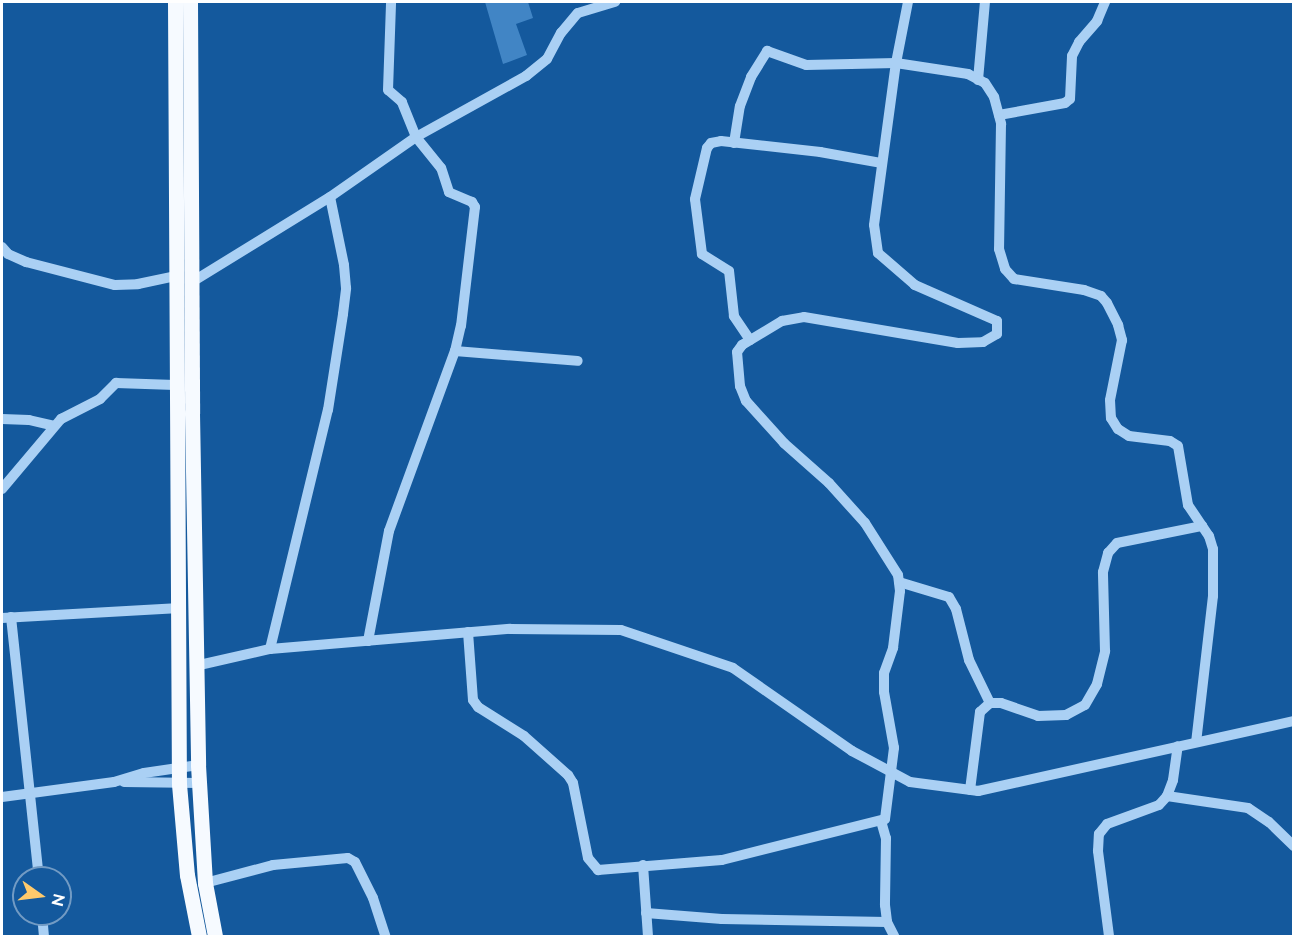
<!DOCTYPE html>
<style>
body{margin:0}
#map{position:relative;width:1295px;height:938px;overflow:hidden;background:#14599d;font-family:Raleway,sans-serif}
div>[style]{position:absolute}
.building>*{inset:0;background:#4185c5}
.minor>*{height:10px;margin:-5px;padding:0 5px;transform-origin:5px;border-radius:5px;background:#aad0f4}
.major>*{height:15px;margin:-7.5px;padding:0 7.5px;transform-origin:7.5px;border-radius:7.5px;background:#f6faff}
span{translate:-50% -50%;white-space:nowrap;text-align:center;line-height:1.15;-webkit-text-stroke:4.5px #14599d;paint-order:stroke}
.frame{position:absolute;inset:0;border:3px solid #fff;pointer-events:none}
.north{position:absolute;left:12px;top:866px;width:60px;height:60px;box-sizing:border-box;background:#14599d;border:2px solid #729bc4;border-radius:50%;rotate:104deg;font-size:16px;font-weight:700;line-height:24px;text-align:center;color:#fff}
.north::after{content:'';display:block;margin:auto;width:21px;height:27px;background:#ffca6c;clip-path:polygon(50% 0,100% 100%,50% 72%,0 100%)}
</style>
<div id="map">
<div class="building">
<div style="clip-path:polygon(485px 2px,528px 2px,533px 18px,516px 24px,527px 55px,503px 64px)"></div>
</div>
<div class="minor">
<div style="left:978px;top:80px;width:78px;rotate:-84.9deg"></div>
<div style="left:999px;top:115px;width:67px;rotate:-10.3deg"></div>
<div style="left:1065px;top:103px;width:6px;rotate:-39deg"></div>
<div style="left:1070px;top:99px;width:43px;rotate:-87.3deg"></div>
<div style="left:1072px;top:56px;width:16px;rotate:-63deg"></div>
<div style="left:1079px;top:42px;width:28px;rotate:-49deg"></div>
<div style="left:1097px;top:21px;width:21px;rotate:-67deg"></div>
<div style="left:734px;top:143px;width:37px;rotate:-81deg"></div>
<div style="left:740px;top:106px;width:31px;rotate:-69deg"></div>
<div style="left:751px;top:77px;width:31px;rotate:-58deg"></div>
<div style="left:767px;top:51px;width:41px;rotate:19.7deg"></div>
<div style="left:806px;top:65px;width:90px;rotate:-1.3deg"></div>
<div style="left:896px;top:63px;width:73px;rotate:8.7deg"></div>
<div style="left:968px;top:74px;width:19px;rotate:28deg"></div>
<div style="left:985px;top:83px;width:17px;rotate:57deg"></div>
<div style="left:994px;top:97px;width:28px;rotate:75deg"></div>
<div style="left:1001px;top:124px;width:125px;rotate:90.9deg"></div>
<div style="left:999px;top:249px;width:21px;rotate:73deg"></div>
<div style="left:1005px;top:269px;width:13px;rotate:48deg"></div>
<div style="left:1014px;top:279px;width:71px;rotate:8.9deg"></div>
<div style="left:1084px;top:290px;width:18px;rotate:19deg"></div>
<div style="left:1101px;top:296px;width:9px;rotate:49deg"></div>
<div style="left:1107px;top:303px;width:25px;rotate:63deg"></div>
<div style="left:1118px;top:325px;width:16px;rotate:75deg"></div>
<div style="left:1122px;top:340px;width:61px;rotate:101.3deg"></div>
<div style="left:1110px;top:400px;width:18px;rotate:87deg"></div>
<div style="left:1111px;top:418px;width:13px;rotate:58deg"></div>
<div style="left:1118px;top:429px;width:13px;rotate:32deg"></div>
<div style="left:1129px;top:436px;width:41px;rotate:7deg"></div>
<div style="left:1170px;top:441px;width:9px;rotate:32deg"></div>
<div style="left:1178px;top:446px;width:60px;rotate:80.4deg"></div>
<div style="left:1188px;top:505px;width:37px;rotate:56deg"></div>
<div style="left:1209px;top:536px;width:14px;rotate:73deg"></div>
<div style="left:1213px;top:549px;width:47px;rotate:90deg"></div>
<div style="left:1213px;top:596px;width:147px;rotate:96.6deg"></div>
<div style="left:2px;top:247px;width:9px;rotate:49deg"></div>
<div style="left:8px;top:254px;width:20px;rotate:24deg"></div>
<div style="left:26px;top:262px;width:92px;rotate:14.5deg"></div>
<div style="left:115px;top:285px;width:23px;rotate:-2deg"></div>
<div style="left:138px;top:284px;width:38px;rotate:-12deg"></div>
<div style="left:192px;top:282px;width:162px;rotate:-31.6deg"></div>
<div style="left:330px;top:197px;width:105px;rotate:-34.9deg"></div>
<div style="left:416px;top:137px;width:126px;rotate:-29deg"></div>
<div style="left:526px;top:76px;width:27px;rotate:-39deg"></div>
<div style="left:547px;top:59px;width:30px;rotate:-62deg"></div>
<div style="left:561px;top:33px;width:26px;rotate:-50deg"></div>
<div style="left:578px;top:13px;width:39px;rotate:-17deg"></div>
<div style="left:750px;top:340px;width:29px;rotate:-124deg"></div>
<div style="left:734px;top:316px;width:45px;rotate:-96.3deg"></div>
<div style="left:729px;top:271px;width:32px;rotate:-148deg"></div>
<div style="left:702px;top:254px;width:55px;rotate:-97.3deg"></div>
<div style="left:695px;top:199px;width:52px;rotate:-76.8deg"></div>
<div style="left:707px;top:148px;width:6px;rotate:-51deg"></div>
<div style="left:711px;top:143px;width:10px;rotate:-11deg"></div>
<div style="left:721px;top:141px;width:100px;rotate:6.3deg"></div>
<div style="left:820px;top:152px;width:63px;rotate:10.1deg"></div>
<div style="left:455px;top:351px;width:123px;rotate:4.6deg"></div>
<div style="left:2px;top:419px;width:27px;rotate:2deg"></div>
<div style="left:29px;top:420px;width:26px;rotate:13deg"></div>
<div style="left:2px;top:489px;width:92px;rotate:-49.9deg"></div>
<div style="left:61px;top:419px;width:44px;rotate:-27.1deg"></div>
<div style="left:100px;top:399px;width:23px;rotate:-45deg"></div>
<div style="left:116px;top:383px;width:59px;rotate:1.9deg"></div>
<div style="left:899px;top:582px;width:52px;rotate:16.7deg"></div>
<div style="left:949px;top:597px;width:14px;rotate:60deg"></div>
<div style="left:956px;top:609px;width:53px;rotate:75.7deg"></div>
<div style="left:969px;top:660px;width:48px;rotate:64deg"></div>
<div style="left:11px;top:617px;width:262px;rotate:83.9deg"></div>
<div style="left:2px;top:618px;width:178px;rotate:-3.2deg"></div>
<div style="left:468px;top:632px;width:68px;rotate:85.8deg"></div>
<div style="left:473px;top:700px;width:9px;rotate:54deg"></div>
<div style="left:478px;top:707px;width:54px;rotate:32.2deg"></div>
<div style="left:524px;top:736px;width:59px;rotate:41.6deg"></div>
<div style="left:568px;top:775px;width:9px;rotate:58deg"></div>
<div style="left:573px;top:783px;width:76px;rotate:78.7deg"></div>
<div style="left:588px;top:858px;width:16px;rotate:50deg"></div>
<div style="left:598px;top:870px;width:124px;rotate:-4.6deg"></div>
<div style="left:722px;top:860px;width:168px;rotate:-14.1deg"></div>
<div style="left:885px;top:819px;width:72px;rotate:-82.8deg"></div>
<div style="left:894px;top:748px;width:57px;rotate:-100.1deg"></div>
<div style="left:884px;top:692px;width:19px;rotate:-90deg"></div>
<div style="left:884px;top:673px;width:27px;rotate:-70deg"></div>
<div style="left:893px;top:648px;width:57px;rotate:-83deg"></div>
<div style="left:900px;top:591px;width:16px;rotate:-97deg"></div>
<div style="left:898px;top:575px;width:62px;rotate:-122.4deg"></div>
<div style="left:865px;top:523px;width:54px;rotate:-132deg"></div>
<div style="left:829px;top:483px;width:60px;rotate:-138.4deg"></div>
<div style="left:784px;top:443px;width:57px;rotate:-132.1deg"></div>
<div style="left:746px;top:401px;width:16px;rotate:-112deg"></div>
<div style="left:740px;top:386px;width:34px;rotate:-95deg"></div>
<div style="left:737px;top:352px;width:9px;rotate:-54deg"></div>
<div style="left:742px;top:345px;width:47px;rotate:-31deg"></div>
<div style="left:782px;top:321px;width:22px;rotate:-10deg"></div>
<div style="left:804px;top:317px;width:156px;rotate:9.6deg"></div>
<div style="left:958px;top:343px;width:25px;rotate:-2deg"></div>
<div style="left:983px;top:342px;width:16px;rotate:-30deg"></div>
<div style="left:997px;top:334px;width:13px;rotate:-90deg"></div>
<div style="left:997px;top:321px;width:90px;rotate:-156.3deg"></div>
<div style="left:915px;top:285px;width:49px;rotate:-139.1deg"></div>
<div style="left:878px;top:253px;width:28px;rotate:-98deg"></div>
<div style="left:874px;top:225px;width:163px;rotate:-82.3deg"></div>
<div style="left:896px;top:63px;width:62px;rotate:-78.9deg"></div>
<div style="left:368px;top:641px;width:112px;rotate:-79.2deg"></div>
<div style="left:389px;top:531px;width:192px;rotate:-69.9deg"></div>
<div style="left:455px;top:351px;width:26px;rotate:-77deg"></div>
<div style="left:461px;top:326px;width:120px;rotate:-83.3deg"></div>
<div style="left:475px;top:207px;width:6px;rotate:-121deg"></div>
<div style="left:472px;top:202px;width:25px;rotate:-157deg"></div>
<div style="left:449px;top:192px;width:25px;rotate:-108deg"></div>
<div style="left:441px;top:168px;width:40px;rotate:-129deg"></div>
<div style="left:416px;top:137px;width:38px;rotate:-112deg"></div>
<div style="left:402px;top:102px;width:18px;rotate:-139deg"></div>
<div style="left:388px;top:90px;width:88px;rotate:-88deg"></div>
<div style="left:270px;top:649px;width:246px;rotate:-76.4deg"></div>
<div style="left:328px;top:410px;width:97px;rotate:-81.1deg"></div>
<div style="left:343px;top:314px;width:26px;rotate:-83deg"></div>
<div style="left:346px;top:288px;width:23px;rotate:-95deg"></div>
<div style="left:344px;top:265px;width:69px;rotate:-101.6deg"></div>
<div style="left:195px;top:666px;width:77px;rotate:-12.8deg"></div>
<div style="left:270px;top:649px;width:241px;rotate:-4.8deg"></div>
<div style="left:510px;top:629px;width:111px;rotate:0.5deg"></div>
<div style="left:621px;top:630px;width:118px;rotate:18.7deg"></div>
<div style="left:733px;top:668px;width:145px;rotate:34.9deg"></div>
<div style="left:852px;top:751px;width:66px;rotate:28.1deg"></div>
<div style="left:910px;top:782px;width:69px;rotate:7.5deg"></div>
<div style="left:978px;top:791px;width:324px;rotate:-12.5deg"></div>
<div style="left:124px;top:782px;width:75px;rotate:0.8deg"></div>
<div style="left:970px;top:790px;width:79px;rotate:-82.7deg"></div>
<div style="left:980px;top:712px;width:13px;rotate:-42deg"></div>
<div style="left:990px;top:703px;width:11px"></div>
<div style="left:1001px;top:703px;width:39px;rotate:19deg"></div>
<div style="left:1038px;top:716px;width:28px;rotate:-2deg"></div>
<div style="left:1066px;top:715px;width:21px;rotate:-28deg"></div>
<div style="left:1085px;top:705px;width:24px;rotate:-60deg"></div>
<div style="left:1097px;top:684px;width:34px;rotate:-76deg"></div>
<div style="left:1105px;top:651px;width:79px;rotate:-91.5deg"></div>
<div style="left:1103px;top:572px;width:20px;rotate:-75deg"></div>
<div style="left:1108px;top:553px;width:13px;rotate:-48deg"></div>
<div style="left:1117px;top:543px;width:87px;rotate:-11.3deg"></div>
<div style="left:1167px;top:796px;width:82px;rotate:8.4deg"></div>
<div style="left:1248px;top:808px;width:25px;rotate:34deg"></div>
<div style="left:1269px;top:822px;width:35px;rotate:44deg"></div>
<div style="left:2px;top:797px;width:113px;rotate:-7.6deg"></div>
<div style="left:114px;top:782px;width:31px;rotate:-17deg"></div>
<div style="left:144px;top:773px;width:55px;rotate:-8.4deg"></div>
<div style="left:881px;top:821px;width:18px;rotate:74deg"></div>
<div style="left:886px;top:838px;width:67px;rotate:90.9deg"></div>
<div style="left:885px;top:905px;width:17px;rotate:83deg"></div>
<div style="left:887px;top:922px;width:16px;rotate:63deg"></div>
<div style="left:643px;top:865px;width:71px;rotate:86deg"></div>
<div style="left:205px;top:883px;width:70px;rotate:-14.8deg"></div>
<div style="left:273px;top:865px;width:75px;rotate:-5.3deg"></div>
<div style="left:348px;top:858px;width:8px;rotate:30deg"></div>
<div style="left:355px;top:862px;width:40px;rotate:63.4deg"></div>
<div style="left:373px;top:898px;width:40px;rotate:72deg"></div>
<div style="left:646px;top:913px;width:76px;rotate:4.5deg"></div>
<div style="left:722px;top:919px;width:165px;rotate:1deg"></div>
<div style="left:42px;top:914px;width:22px;rotate:85deg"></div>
<div style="left:1109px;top:936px;width:86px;rotate:-97.4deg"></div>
<div style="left:1098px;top:851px;width:17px;rotate:-87deg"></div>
<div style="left:1099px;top:834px;width:13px;rotate:-51deg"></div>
<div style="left:1107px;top:824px;width:55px;rotate:-20.1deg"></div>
<div style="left:1159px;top:805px;width:12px;rotate:-48deg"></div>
<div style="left:1167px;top:796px;width:17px;rotate:-69deg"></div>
<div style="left:1173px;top:780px;width:34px;rotate:-82deg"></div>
</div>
<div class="major">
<div style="left:175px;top:2px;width:782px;rotate:89.71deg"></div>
<div style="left:179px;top:784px;width:91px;rotate:85deg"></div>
<div style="left:187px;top:875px;width:62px;rotate:78.9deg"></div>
<div style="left:190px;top:2px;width:411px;rotate:89.7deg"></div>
<div style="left:192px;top:413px;width:352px;rotate:89deg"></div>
<div style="left:198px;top:765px;width:118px;rotate:86.6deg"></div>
<div style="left:205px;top:883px;width:54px;rotate:79.3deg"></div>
</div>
<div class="frame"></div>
<div class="north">N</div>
</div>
